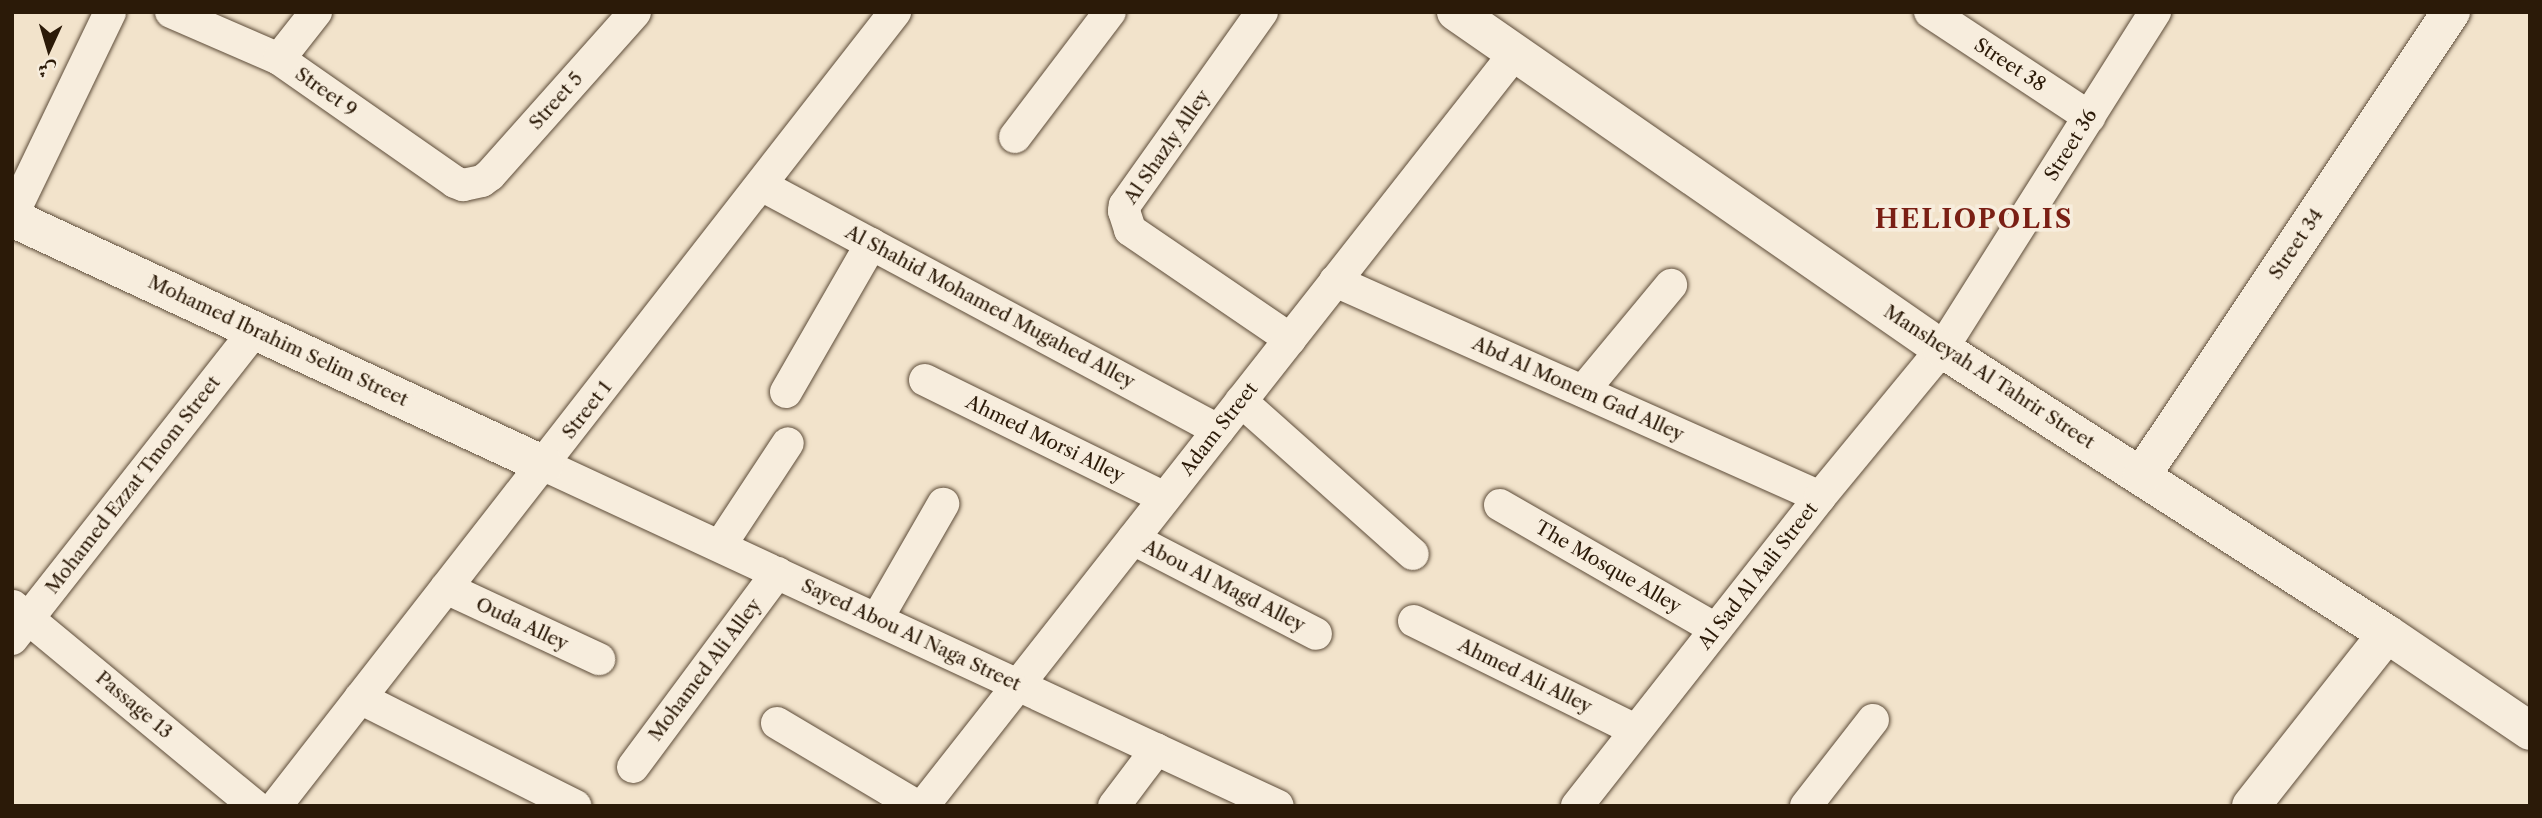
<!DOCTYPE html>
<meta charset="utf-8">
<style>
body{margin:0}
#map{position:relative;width:2542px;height:818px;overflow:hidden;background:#f2e3cb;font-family:"Libre Caslon Text",Amiri,serif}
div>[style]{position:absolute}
.roads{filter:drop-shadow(0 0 2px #5d4c39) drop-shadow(0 0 2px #5d4c39)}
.street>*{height:32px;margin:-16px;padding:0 16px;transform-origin:16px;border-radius:16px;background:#f7eddd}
.secondary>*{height:38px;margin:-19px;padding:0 19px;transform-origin:19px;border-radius:19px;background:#f7eddd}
span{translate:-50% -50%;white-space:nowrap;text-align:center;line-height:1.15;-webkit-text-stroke:7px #f7eddd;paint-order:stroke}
.street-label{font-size:19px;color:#2b1a08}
.district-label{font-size:26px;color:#7a1f14;font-weight:700;letter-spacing:2px}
.frame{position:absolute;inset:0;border:14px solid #2b1a08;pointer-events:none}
.north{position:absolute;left:14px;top:14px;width:70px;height:70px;-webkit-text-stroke:5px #f7eddd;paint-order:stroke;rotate:184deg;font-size:19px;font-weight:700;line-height:28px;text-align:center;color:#2b1a08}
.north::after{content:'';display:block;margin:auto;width:24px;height:32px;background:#2b1a08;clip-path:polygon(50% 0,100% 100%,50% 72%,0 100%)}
</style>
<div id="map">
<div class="roads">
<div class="street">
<div style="left:171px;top:12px;width:118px;rotate:23.5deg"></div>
<div style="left:279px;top:59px;width:215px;rotate:34.9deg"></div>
<div style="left:455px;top:182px;width:9px;rotate:21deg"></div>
<div style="left:463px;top:185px;width:19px;rotate:-12deg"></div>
<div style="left:482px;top:181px;width:10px;rotate:-37deg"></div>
<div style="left:490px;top:175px;width:218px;rotate:-48.3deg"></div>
<div style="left:1262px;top:12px;width:237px;rotate:125.4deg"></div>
<div style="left:1125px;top:205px;width:6px;rotate:99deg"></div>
<div style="left:1124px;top:211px;width:20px;rotate:72deg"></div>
<div style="left:1130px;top:230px;width:194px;rotate:34.3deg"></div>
<div style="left:1930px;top:12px;width:191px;rotate:33.4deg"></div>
<div style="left:279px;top:59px;width:60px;rotate:-51.8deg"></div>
<div style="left:1015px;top:137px;width:157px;rotate:-52.8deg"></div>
<div style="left:761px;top:185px;width:519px;rotate:28.2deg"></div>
<div style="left:12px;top:216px;width:226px;rotate:-64.3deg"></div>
<div style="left:1335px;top:281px;width:531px;rotate:24.01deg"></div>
<div style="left:925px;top:380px;width:267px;rotate:26.2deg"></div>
<div style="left:1583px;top:391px;width:138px;rotate:-50.3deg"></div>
<div style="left:786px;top:392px;width:171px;rotate:-60.1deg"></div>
<div style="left:1241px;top:401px;width:230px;rotate:41.7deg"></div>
<div style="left:544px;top:465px;width:809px;rotate:24.92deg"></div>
<div style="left:1500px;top:505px;width:249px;rotate:29.9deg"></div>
<div style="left:1133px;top:539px;width:206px;rotate:27.4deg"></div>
<div style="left:720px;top:546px;width:123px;rotate:-56.6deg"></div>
<div style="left:446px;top:588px;width:169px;rotate:24.9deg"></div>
<div style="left:13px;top:606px;width:314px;rotate:39.6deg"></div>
<div style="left:877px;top:619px;width:133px;rotate:-60.1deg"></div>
<div style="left:1414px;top:621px;width:247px;rotate:26.2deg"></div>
<div style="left:12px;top:639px;width:393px;rotate:-51.8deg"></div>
<div style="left:360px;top:698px;width:241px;rotate:26.6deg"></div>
<div style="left:777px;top:723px;width:163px;rotate:30.7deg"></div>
<div style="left:633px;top:767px;width:242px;rotate:-53.4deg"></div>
<div style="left:276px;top:806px;width:1007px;rotate:-52.06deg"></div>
<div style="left:923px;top:806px;width:958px;rotate:-51.83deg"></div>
<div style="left:1114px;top:806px;width:71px;rotate:-53deg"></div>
<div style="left:1577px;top:806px;width:393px;rotate:-51.8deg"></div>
<div style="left:1820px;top:497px;width:192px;rotate:-50.5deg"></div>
<div style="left:1942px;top:349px;width:399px;rotate:-57.7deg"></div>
<div style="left:1806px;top:806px;width:109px;rotate:-52.1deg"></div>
</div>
<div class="secondary">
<div style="left:1456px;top:12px;width:591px;rotate:34.74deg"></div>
<div style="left:1942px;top:349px;width:528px;rotate:32.64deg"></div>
<div style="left:2387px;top:634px;width:173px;rotate:34.1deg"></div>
<div style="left:12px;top:218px;width:587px;rotate:24.9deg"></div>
<div style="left:2142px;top:475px;width:557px;rotate:-56.28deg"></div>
<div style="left:2251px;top:806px;width:219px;rotate:-51.7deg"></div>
</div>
</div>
<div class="street-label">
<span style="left:2010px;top:65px;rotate:33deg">Street 38</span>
<span style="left:326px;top:92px;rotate:35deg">Street 9</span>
<span style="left:556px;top:101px;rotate:-48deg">Street 5</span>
<span style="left:2071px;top:145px;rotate:-58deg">Street 36</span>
<span style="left:1167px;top:147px;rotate:-55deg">Al Shazly Alley</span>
<span style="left:2296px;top:244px;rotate:-56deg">Street 34</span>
<span style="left:990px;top:307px;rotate:28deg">Al Shahid Mohamed Mugahed Alley</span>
<span style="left:278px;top:341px;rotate:25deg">Mohamed Ibrahim Selim Street</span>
<span style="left:1989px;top:377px;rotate:33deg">Mansheyah Al Tahrir Street</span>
<span style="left:1578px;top:389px;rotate:24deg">Abd Al Monem Gad Alley</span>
<span style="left:587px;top:410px;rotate:-52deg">Street 1</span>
<span style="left:1219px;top:429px;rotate:-52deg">Adam Street</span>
<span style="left:1045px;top:439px;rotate:26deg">Ahmed Morsi Alley</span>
<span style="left:133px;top:485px;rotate:-52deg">Mohamed Ezzat Tmom Street</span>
<span style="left:1608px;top:567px;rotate:30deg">The Mosque Alley</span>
<span style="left:1758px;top:576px;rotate:-52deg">Al Sad Al Aali Street</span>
<span style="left:1224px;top:586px;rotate:27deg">Abou Al Magd Alley</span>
<span style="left:522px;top:624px;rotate:25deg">Ouda Alley</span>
<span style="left:911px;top:635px;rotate:25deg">Sayed Abou Al Naga Street</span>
<span style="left:705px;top:670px;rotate:-53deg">Mohamed Ali Alley</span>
<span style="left:1525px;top:676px;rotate:26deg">Ahmed Ali Alley</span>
<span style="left:134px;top:705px;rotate:40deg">Passage 13</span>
</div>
<div class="district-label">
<span style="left:1974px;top:220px">HELIOPOLIS</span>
</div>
<div class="frame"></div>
<div class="north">ش</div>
</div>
